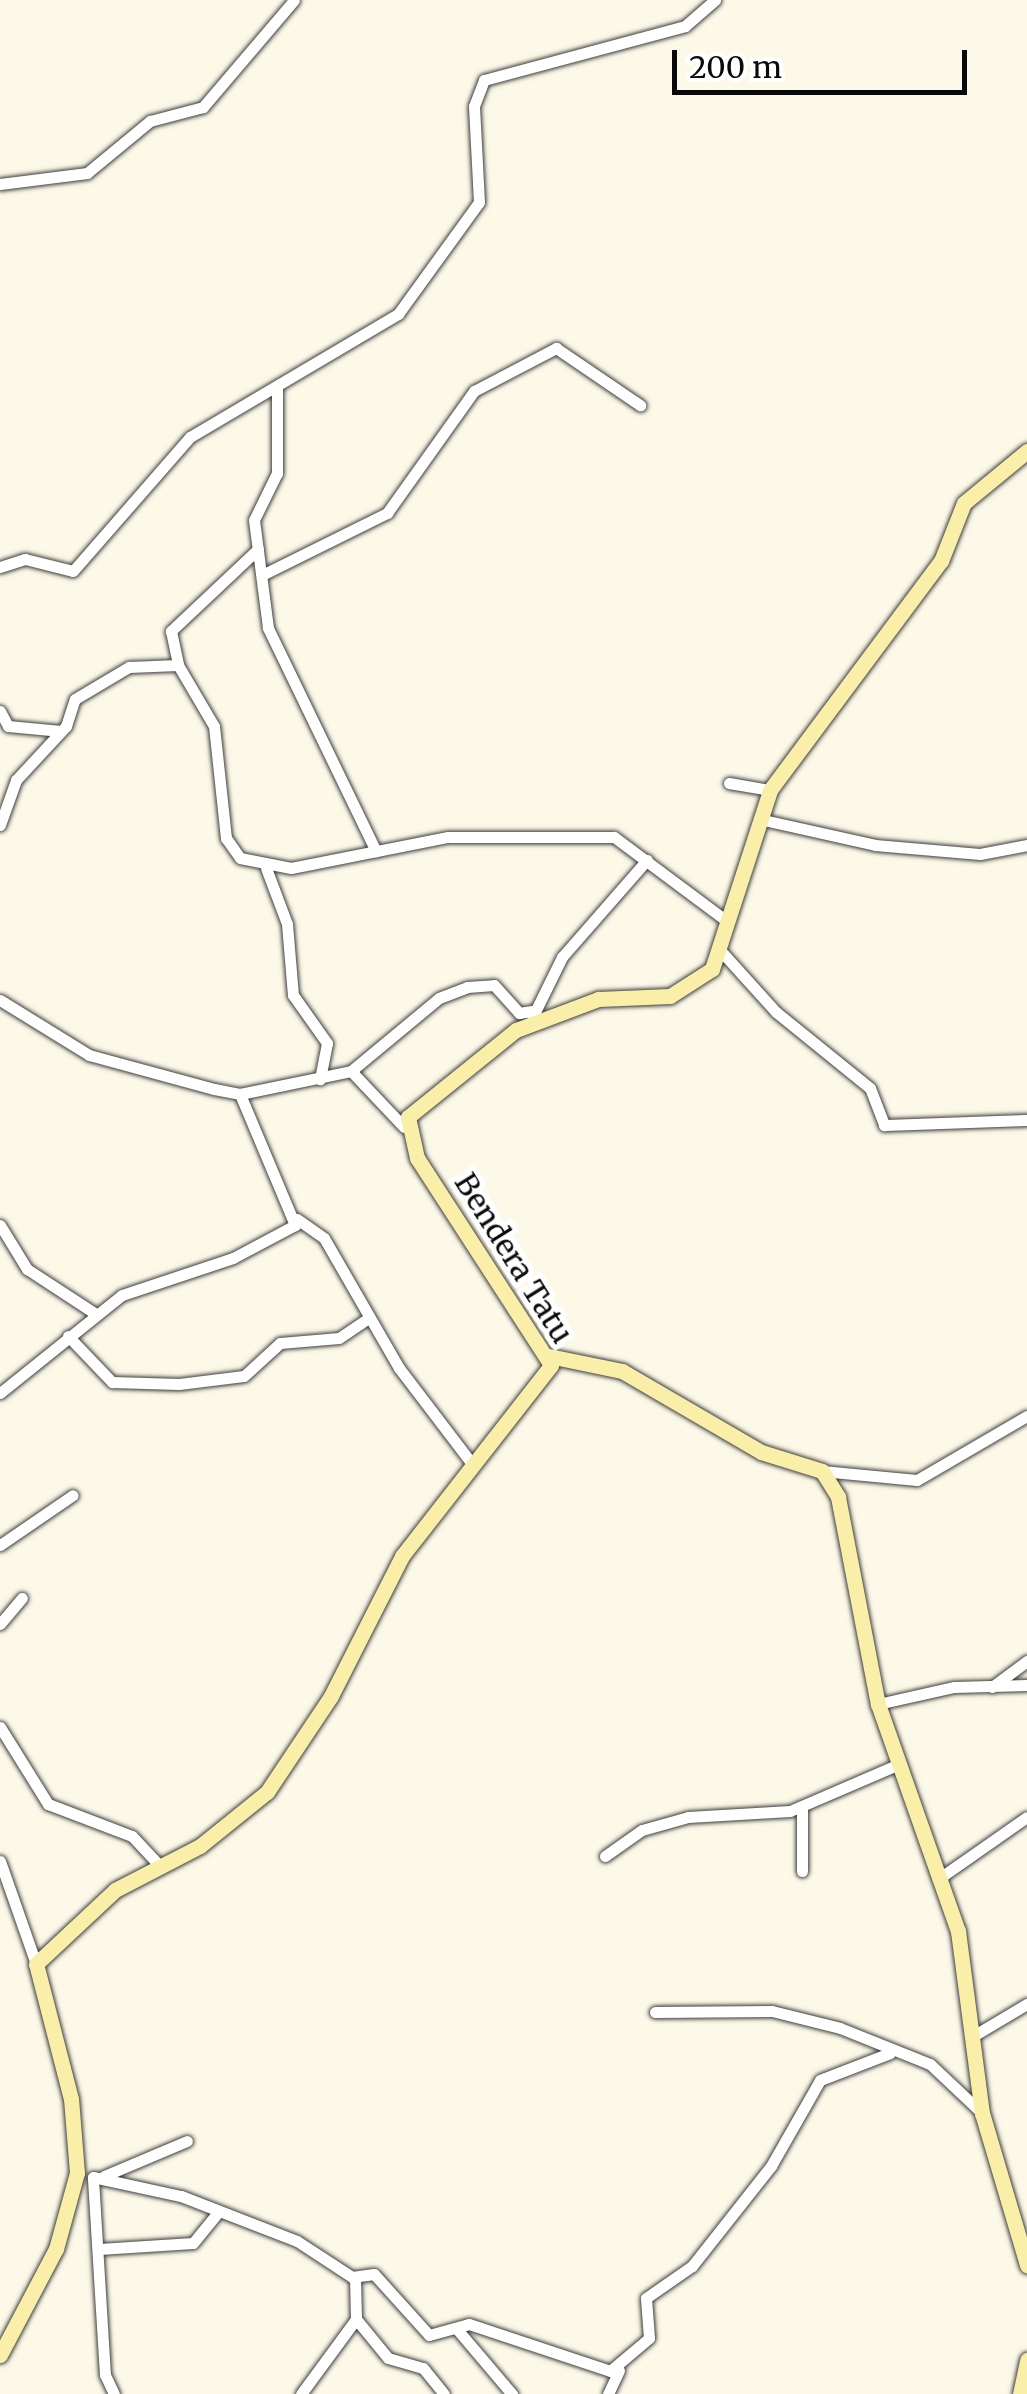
<!DOCTYPE html>
<style>
body{margin:0}
#map{position:relative;width:1027px;height:2394px;overflow:hidden;background:#fdf9e9;font-family:Merriweather,serif}
div>[style]{position:absolute}
.roads{filter:drop-shadow(0 0 2px #3d3d3d) drop-shadow(0 0 2px #3d3d3d)}
.street>*{height:11px;margin:-5.5px;padding:0 5.5px;transform-origin:5.5px;border-radius:5.5px;background:#fff}
.secondary>*{height:15px;margin:-7.5px;padding:0 7.5px;transform-origin:7.5px;border-radius:7.5px;background:#f9efa8}
span{translate:-50% -50%;white-space:nowrap;text-align:center;line-height:1.15;-webkit-text-stroke:10px #fff;paint-order:stroke}
.street-label{font-size:30px;color:#0a0a0a}
.scale{position:absolute;left:672px;top:50px;width:295px;height:45px;box-sizing:border-box;border:5px solid #0a0a0a;border-top:0;padding-left:12px;font-size:30px;line-height:35px;white-space:nowrap;color:#0a0a0a;-webkit-text-stroke:8px #fff;paint-order:stroke}
</style>
<div id="map">
<div class="roads">
<div class="street">
<div style="left:0;top:184px;width:88px;rotate:-7.2deg"></div>
<div style="left:87px;top:173px;width:82px;rotate:-39.5deg"></div>
<div style="left:150px;top:121px;width:55px;rotate:-14.8deg"></div>
<div style="left:203px;top:107px;width:140px;rotate:-49.6deg"></div>
<div style="left:277px;top:387px;width:86px;rotate:90deg"></div>
<div style="left:277px;top:473px;width:52px;rotate:116.1deg"></div>
<div style="left:254px;top:520px;width:109px;rotate:82.6deg"></div>
<div style="left:268px;top:628px;width:248px;rotate:64.2deg"></div>
<div style="left:258px;top:549px;width:120px;rotate:136.7deg"></div>
<div style="left:171px;top:631px;width:35px;rotate:78deg"></div>
<div style="left:178px;top:665px;width:71px;rotate:59.5deg"></div>
<div style="left:214px;top:726px;width:113px;rotate:83.9deg"></div>
<div style="left:226px;top:838px;width:24px;rotate:55deg"></div>
<div style="left:240px;top:858px;width:52px;rotate:11.1deg"></div>
<div style="left:291px;top:868px;width:160px;rotate:-11.2deg"></div>
<div style="left:448px;top:837px;width:166px"></div>
<div style="left:614px;top:837px;width:142px;rotate:36.7deg"></div>
<div style="left:0;top:567px;width:26px;rotate:-18deg"></div>
<div style="left:25px;top:559px;width:49px;rotate:14deg"></div>
<div style="left:73px;top:571px;width:178px;rotate:-48.9deg"></div>
<div style="left:190px;top:437px;width:242px;rotate:-30.6deg"></div>
<div style="left:398px;top:314px;width:138px;rotate:-54.1deg"></div>
<div style="left:479px;top:202px;width:96px;rotate:-93deg"></div>
<div style="left:474px;top:106px;width:28px;rotate:-69deg"></div>
<div style="left:484px;top:80px;width:208px;rotate:-15deg"></div>
<div style="left:685px;top:26px;width:40px;rotate:-41deg"></div>
<div style="left:262px;top:575px;width:140px;rotate:-26.4deg"></div>
<div style="left:387px;top:513px;width:150px;rotate:-54.5deg"></div>
<div style="left:474px;top:391px;width:93px;rotate:-27.7deg"></div>
<div style="left:556px;top:348px;width:102px;rotate:34.2deg"></div>
<div style="left:0;top:711px;width:17px;rotate:62deg"></div>
<div style="left:8px;top:726px;width:53px;rotate:5.4deg"></div>
<div style="left:729px;top:783px;width:42px;rotate:9.7deg"></div>
<div style="left:759px;top:819px;width:119px;rotate:12.6deg"></div>
<div style="left:875px;top:845px;width:105px;rotate:4.9deg"></div>
<div style="left:980px;top:854px;width:48px;rotate:-10.8deg"></div>
<div style="left:0;top:825px;width:48px;rotate:-70.4deg"></div>
<div style="left:16px;top:780px;width:74px;rotate:-47.2deg"></div>
<div style="left:66px;top:726px;width:28px;rotate:-72deg"></div>
<div style="left:75px;top:699px;width:63px;rotate:-30.7deg"></div>
<div style="left:129px;top:667px;width:49px;rotate:-2.3deg"></div>
<div style="left:266px;top:868px;width:60px;rotate:69.4deg"></div>
<div style="left:287px;top:924px;width:71px;rotate:85.2deg"></div>
<div style="left:293px;top:995px;width:59px;rotate:54.7deg"></div>
<div style="left:327px;top:1043px;width:37px;rotate:101deg"></div>
<div style="left:720px;top:950px;width:84px;rotate:47.9deg"></div>
<div style="left:776px;top:1012px;width:121px;rotate:39deg"></div>
<div style="left:870px;top:1088px;width:40px;rotate:69deg"></div>
<div style="left:884px;top:1125px;width:143px;rotate:-2deg"></div>
<div style="left:0;top:1000px;width:105px;rotate:31.7deg"></div>
<div style="left:89px;top:1055px;width:130px;rotate:15.2deg"></div>
<div style="left:214px;top:1089px;width:26px;rotate:11deg"></div>
<div style="left:240px;top:1094px;width:113px;rotate:-11.7deg"></div>
<div style="left:351px;top:1071px;width:77px;rotate:46.6deg"></div>
<div style="left:533px;top:1016px;width:66px;rotate:-63.8deg"></div>
<div style="left:562px;top:957px;width:129px;rotate:-48.8deg"></div>
<div style="left:351px;top:1071px;width:114px;rotate:-39.7deg"></div>
<div style="left:439px;top:998px;width:30px;rotate:-21deg"></div>
<div style="left:467px;top:987px;width:27px;rotate:-4deg"></div>
<div style="left:494px;top:985px;width:38px;rotate:48deg"></div>
<div style="left:519px;top:1013px;width:13px;rotate:-9deg"></div>
<div style="left:297px;top:1219px;width:33px;rotate:35deg"></div>
<div style="left:324px;top:1238px;width:150px;rotate:60deg"></div>
<div style="left:399px;top:1368px;width:116px;rotate:52.7deg"></div>
<div style="left:0;top:1225px;width:52px;rotate:58.5deg"></div>
<div style="left:27px;top:1269px;width:82px;rotate:33.1deg"></div>
<div style="left:68px;top:1336px;width:64px;rotate:46.3deg"></div>
<div style="left:112px;top:1382px;width:67px;rotate:1.7deg"></div>
<div style="left:179px;top:1384px;width:65px;rotate:-7deg"></div>
<div style="left:244px;top:1376px;width:49px;rotate:-42.5deg"></div>
<div style="left:280px;top:1343px;width:59px;rotate:-4.8deg"></div>
<div style="left:339px;top:1338px;width:37px;rotate:-34deg"></div>
<div style="left:0;top:1393px;width:156px;rotate:-38.8deg"></div>
<div style="left:122px;top:1295px;width:117px;rotate:-18.4deg"></div>
<div style="left:233px;top:1258px;width:70px;rotate:-28deg"></div>
<div style="left:295px;top:1225px;width:142px;rotate:-112.8deg"></div>
<div style="left:822px;top:1471px;width:95px;rotate:5.4deg"></div>
<div style="left:917px;top:1480px;width:127px;rotate:-30.2deg"></div>
<div style="left:0;top:1545px;width:88px;rotate:-34.4deg"></div>
<div style="left:0;top:1624px;width:34px;rotate:-50deg"></div>
<div style="left:992px;top:1687px;width:44px;rotate:-36.6deg"></div>
<div style="left:878px;top:1704px;width:78px;rotate:-12.6deg"></div>
<div style="left:954px;top:1687px;width:73px;rotate:-1.6deg"></div>
<div style="left:0;top:1727px;width:91px;rotate:58.1deg"></div>
<div style="left:48px;top:1804px;width:90px;rotate:20.9deg"></div>
<div style="left:132px;top:1836px;width:40px;rotate:47deg"></div>
<div style="left:605px;top:1856px;width:45px;rotate:-35.1deg"></div>
<div style="left:642px;top:1830px;width:48px;rotate:-15.8deg"></div>
<div style="left:688px;top:1817px;width:102px;rotate:-3.4deg"></div>
<div style="left:790px;top:1811px;width:116px;rotate:-23.3deg"></div>
<div style="left:0;top:1861px;width:109px;rotate:70.7deg"></div>
<div style="left:802px;top:1871px;width:65px;rotate:-90deg"></div>
<div style="left:938px;top:1879px;width:108px;rotate:-34.9deg"></div>
<div style="left:655px;top:2012px;width:117px;rotate:-0.5deg"></div>
<div style="left:772px;top:2011px;width:70px;rotate:14deg"></div>
<div style="left:840px;top:2028px;width:97px;rotate:21.8deg"></div>
<div style="left:930px;top:2064px;width:71px;rotate:43.3deg"></div>
<div style="left:973px;top:2036px;width:63px;rotate:-30.7deg"></div>
<div style="left:104px;top:2176px;width:90px;rotate:-22.9deg"></div>
<div style="left:99px;top:2249px;width:94px;rotate:-3.7deg"></div>
<div style="left:193px;top:2243px;width:41px;rotate:-50.9deg"></div>
<div style="left:356px;top:2319px;width:50px;rotate:50.6deg"></div>
<div style="left:388px;top:2358px;width:36px;rotate:16deg"></div>
<div style="left:423px;top:2368px;width:33px;rotate:51deg"></div>
<div style="left:456px;top:2328px;width:87px;rotate:49.7deg"></div>
<div style="left:114px;top:2394px;width:21px;rotate:-115deg"></div>
<div style="left:105px;top:2375px;width:198px;rotate:-93.5deg"></div>
<div style="left:93px;top:2177px;width:90px;rotate:12.2deg"></div>
<div style="left:181px;top:2196px;width:124px;rotate:21.2deg"></div>
<div style="left:297px;top:2241px;width:66px;rotate:33.2deg"></div>
<div style="left:352px;top:2277px;width:22px;rotate:-8deg"></div>
<div style="left:374px;top:2274px;width:82px;rotate:48deg"></div>
<div style="left:429px;top:2335px;width:41px;rotate:-15.4deg"></div>
<div style="left:469px;top:2324px;width:149px;rotate:18.4deg"></div>
<div style="left:610px;top:2371px;width:51px;rotate:-40.2deg"></div>
<div style="left:649px;top:2338px;width:40px;rotate:-94.3deg"></div>
<div style="left:646px;top:2298px;width:56px;rotate:-34.8deg"></div>
<div style="left:692px;top:2266px;width:127px;rotate:-51.7deg"></div>
<div style="left:771px;top:2166px;width:99px;rotate:-60.3deg"></div>
<div style="left:820px;top:2080px;width:75px;rotate:-21.1deg"></div>
<div style="left:301px;top:2394px;width:93px;rotate:-53.7deg"></div>
<div style="left:356px;top:2319px;width:41px;rotate:-91.4deg"></div>
<div style="left:608px;top:2394px;width:26px;rotate:-65deg"></div>
</div>
<div class="secondary">
<div style="left:549px;top:1356px;width:75px;rotate:11.6deg"></div>
<div style="left:622px;top:1371px;width:161px;rotate:30.2deg"></div>
<div style="left:761px;top:1452px;width:64px;rotate:17.3deg"></div>
<div style="left:822px;top:1471px;width:31px;rotate:58deg"></div>
<div style="left:838px;top:1497px;width:211px;rotate:79.1deg"></div>
<div style="left:878px;top:1704px;width:241px;rotate:70.6deg"></div>
<div style="left:958px;top:1931px;width:184px;rotate:82.5deg"></div>
<div style="left:982px;top:2113px;width:159px;rotate:73.5deg"></div>
<div style="left:0;top:2355px;width:120px;rotate:-62.2deg"></div>
<div style="left:56px;top:2249px;width:79px;rotate:-74.6deg"></div>
<div style="left:77px;top:2173px;width:74px;rotate:-94.6deg"></div>
<div style="left:71px;top:2099px;width:139px;rotate:-104.5deg"></div>
<div style="left:36px;top:1964px;width:108px;rotate:-43.1deg"></div>
<div style="left:115px;top:1890px;width:96px;rotate:-27.4deg"></div>
<div style="left:200px;top:1846px;width:86px;rotate:-38.9deg"></div>
<div style="left:267px;top:1792px;width:115px;rotate:-56.3deg"></div>
<div style="left:331px;top:1696px;width:157px;rotate:-63.1deg"></div>
<div style="left:402px;top:1556px;width:242px;rotate:-52deg"></div>
<div style="left:551px;top:1365px;width:247px;rotate:-122.9deg"></div>
<div style="left:417px;top:1158px;width:42px;rotate:-102.4deg"></div>
<div style="left:408px;top:1117px;width:139px;rotate:-38.9deg"></div>
<div style="left:516px;top:1030px;width:88px;rotate:-20.7deg"></div>
<div style="left:598px;top:999px;width:72px;rotate:-2.4deg"></div>
<div style="left:670px;top:996px;width:50px;rotate:-32.7deg"></div>
<div style="left:712px;top:969px;width:188px;rotate:-72deg"></div>
<div style="left:770px;top:790px;width:286px;rotate:-53.3deg"></div>
<div style="left:941px;top:561px;width:62px;rotate:-68.4deg"></div>
<div style="left:964px;top:503px;width:82px;rotate:-39.5deg"></div>
<div style="left:1020px;top:2394px;width:35px;rotate:-78deg"></div>
</div>
</div>
<div class="street-label">
<span style="left:514px;top:1258px;rotate:58deg">Bendera Tatu</span>
</div>
<div class="scale">200 m</div>
</div>
